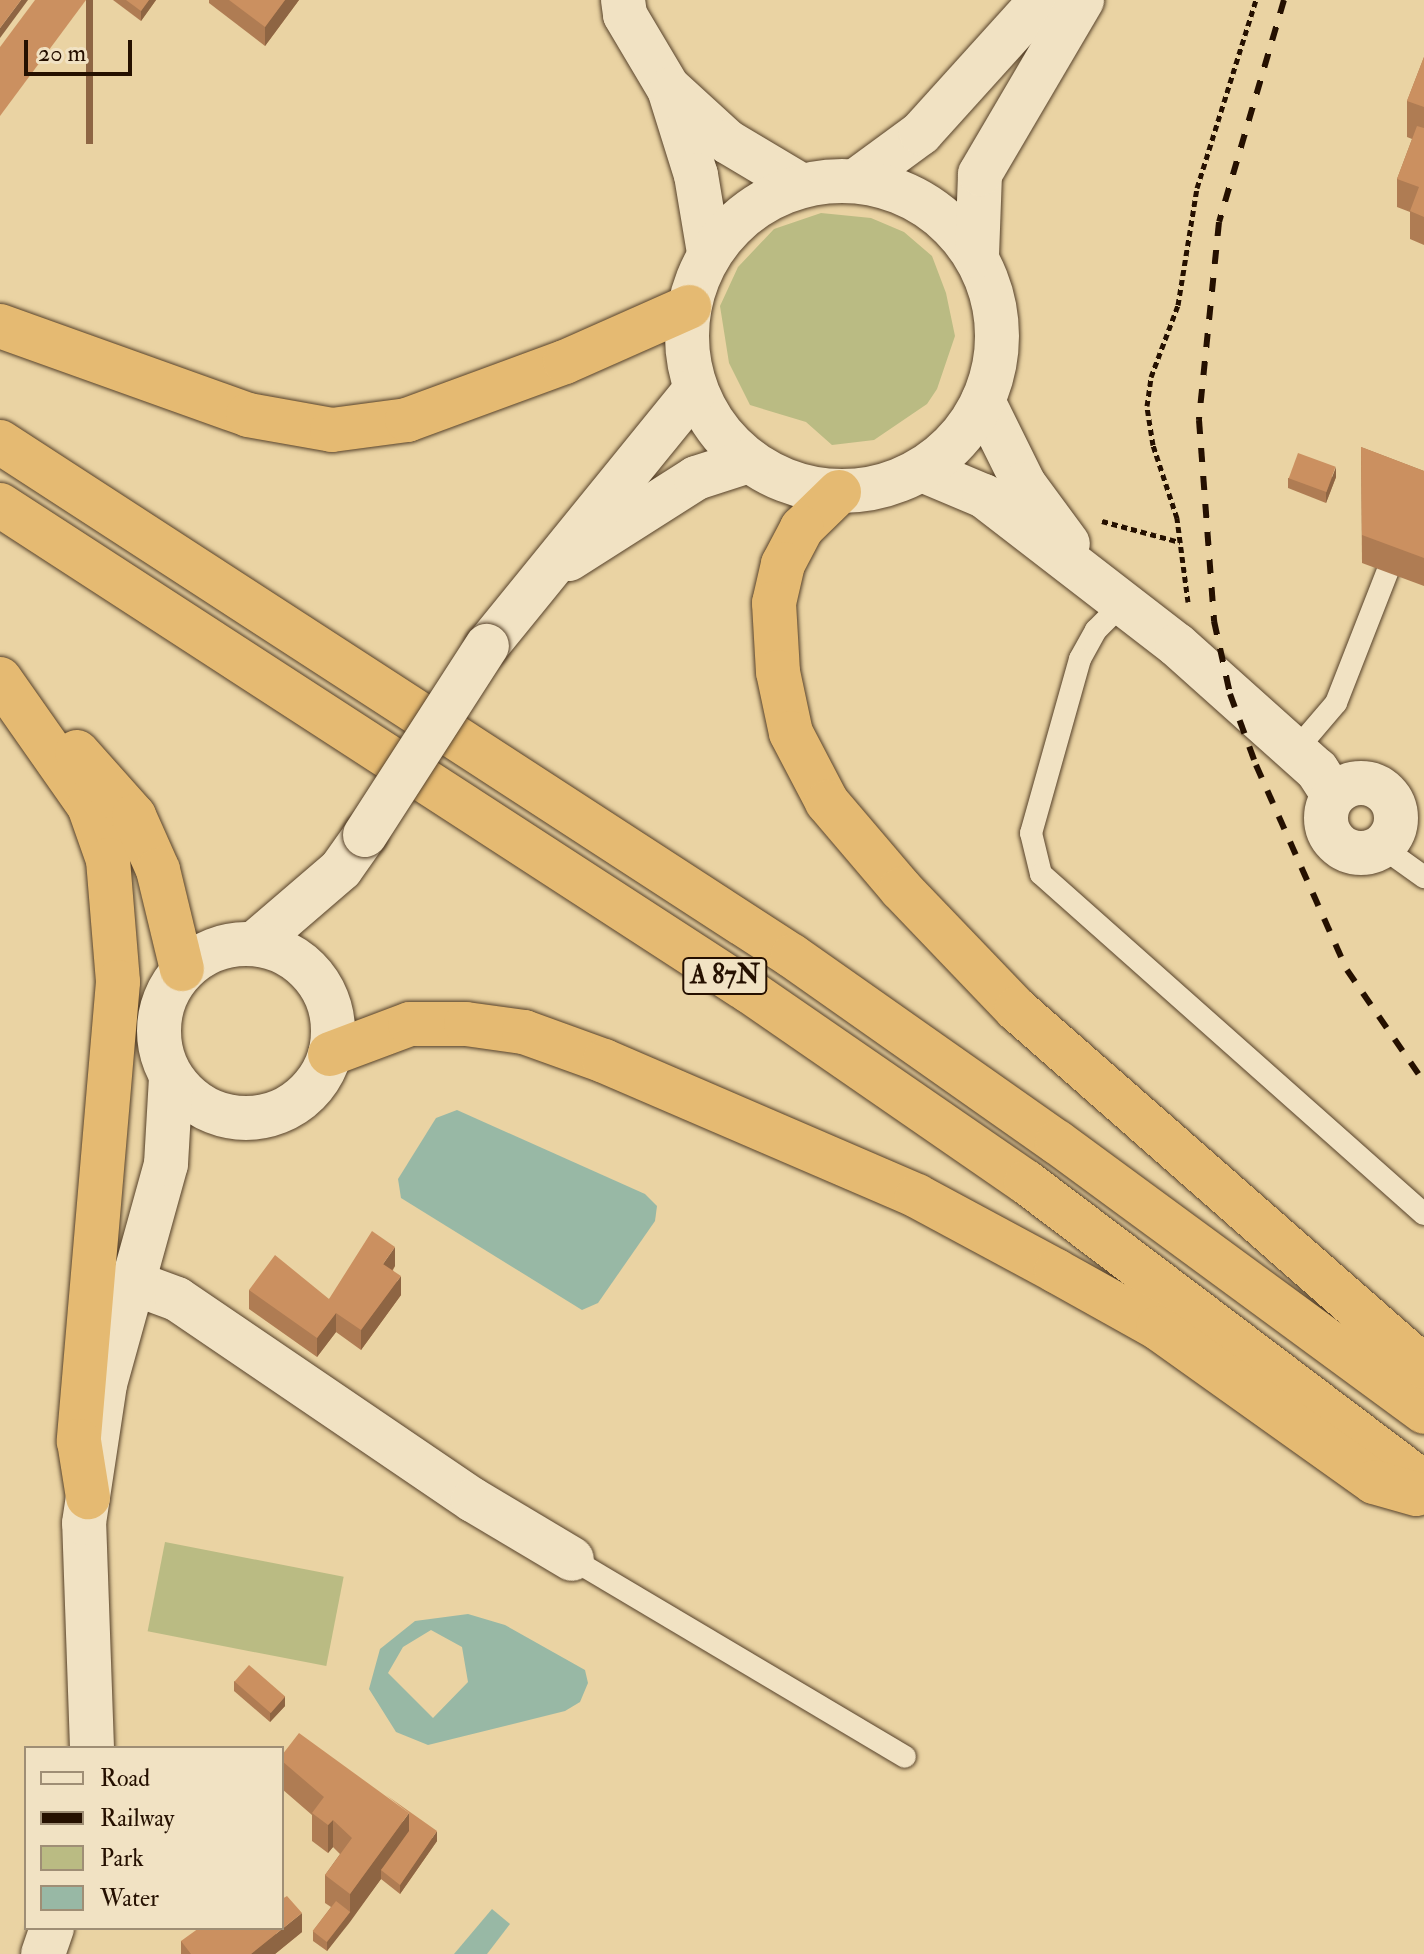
<!DOCTYPE html>
<style>
body{margin:0}
#map{position:relative;width:1424px;height:1954px;overflow:hidden;background:#ead3a3;font-family:"IM FELL Double Pica",serif}
div>[style]{position:absolute}
.green>*{inset:0;background:#babb83;transform-origin:0 0}
.water>*{inset:0;background:#98b8a5}
.path>*{height:5px;margin-top:-2.5px;transform-origin:0;background:repeating-linear-gradient(90deg,#251000 0 6px,transparent 0 10px)}
.roads{filter:drop-shadow(0 0 2px #564129) drop-shadow(0 0 2px #564129)}
.service>*{height:22px;margin:-11px;padding:0 11px;transform-origin:11px;border-radius:11px;background:#f1e2c3}
.minor>*{height:44px;margin:-22px;padding:0 22px;transform-origin:22px;border-radius:22px;background:#f1e2c3}
.minor>.ring{margin:-22px;padding:0;box-sizing:content-box;background:none;border:44px solid #f1e2c3;border-radius:50%}
.tertiary>*{height:44px;margin:-22px;padding:0 22px;transform-origin:22px;border-radius:22px;background:#f1e2c3}
.tertiary>.ring{margin:-22px;padding:0;box-sizing:content-box;background:none;border:44px solid #f1e2c3;border-radius:50%}
.motorway>*{height:44px;margin:-22px;padding:0 22px;transform-origin:22px;border-radius:22px;background:#e5ba72}
.rail>*{height:6px;margin-top:-3px;transform-origin:0;background:repeating-linear-gradient(90deg,#251000 0 14px,transparent 0 28px)}
.bridges{filter:drop-shadow(0 0 2px #564129) drop-shadow(0 0 2px #564129)}
.tertiary-bridge>*{height:44px;margin:-22px;padding:0 22px;transform-origin:22px;border-radius:22px;background:#f1e2c3}
.wall>*{inset:0;background:#af7c53}
.shaded-wall>*{inset:0;background:#8e6543;transform-origin:0 0}
.building>*{inset:0;background:#cb9060;transform-origin:0 0}
span{translate:-50% -50%;white-space:nowrap;text-align:center;line-height:1.15;-webkit-text-stroke:7px #f1e2c3;paint-order:stroke}
.shield-label span{padding:2px 6px;background:#f1e2c3;border:2px solid;border-radius:6px;-webkit-text-stroke-width:0}
.shield-label{font-size:26px;color:#251000;font-weight:700}
.legend{position:absolute;left:24px;top:1746px;width:260px;height:184px;box-sizing:border-box;background:#f1e2c3;border:2px solid #9f8e75;margin:0;padding:10px 14px;list-style:none;font-size:24px;color:#251000}
.legend li{display:flex;align-items:center;gap:16px;height:40px}
.legend b{width:40px;border:2px solid #9f8e75}
.scale{position:absolute;left:24px;top:40px;width:108px;height:36px;box-sizing:border-box;border:4px solid #251000;border-top:0;padding-left:10px;font-size:24px;line-height:28px;white-space:nowrap;color:#251000;-webkit-text-stroke:6px #f1e2c3;paint-order:stroke}
</style>
<div id="map">
<div class="green">
<div style="clip-path:polygon(821px 213px,871px 218px,904px 232px,932px 256px,946px 293px,955px 336px,937px 389px,927px 404px,874px 440px,832px 445px,806px 422px,750px 405px,729px 363px,720px 306px,738px 267px,774px 229px)"></div>
<div style="left:165px;top:1542px;width:182px;height:91px;rotate:11deg"></div>
</div>
<div class="water">
<div style="clip-path:polygon(457px 1110px,645px 1194px,657px 1206px,655px 1221px,598px 1303px,582px 1310px,401px 1198px,398px 1179px,436px 1118px)"></div>
<div style="clip-path:polygon(evenodd,468px 1614px,505px 1625px,585px 1670px,588px 1683px,580px 1702px,565px 1711px,428px 1745px,396px 1732px,369px 1689px,380px 1649px,415px 1621px,468px 1614px,431px 1630px,462px 1647px,468px 1682px,433px 1718px,388px 1673px,403px 1647px,431px 1630px)"></div>
<div style="clip-path:polygon(492px 1909px,510px 1924px,487px 1954px,454px 1954px)"></div>
</div>
<div class="path">
<div style="left:1102px;top:521px;width:81px;rotate:15.1deg"></div>
<div style="left:1188px;top:602px;width:85px;rotate:-97.5deg"></div>
<div style="left:1177px;top:518px;width:77px;rotate:-108.2deg"></div>
<div style="left:1153px;top:445px;width:39px;rotate:-99deg"></div>
<div style="left:1147px;top:406px;width:29px;rotate:-82deg"></div>
<div style="left:1151px;top:377px;width:77px;rotate:-69.4deg"></div>
<div style="left:1178px;top:305px;width:119px;rotate:-80.8deg"></div>
<div style="left:1197px;top:188px;width:197px;rotate:-72.6deg"></div>
</div>
<div class="roads">
<div class="service">
<div style="left:1122px;top:604px;width:37px;rotate:135deg"></div>
<div style="left:1096px;top:630px;width:33px;rotate:119deg"></div>
<div style="left:1080px;top:659px;width:181px;rotate:105.7deg"></div>
<div style="left:1031px;top:833px;width:42px;rotate:76.3deg"></div>
<div style="left:1041px;top:874px;width:512px;rotate:41.6deg"></div>
<div style="left:1295px;top:751px;width:63px;rotate:-49.5deg"></div>
<div style="left:1336px;top:703px;width:168px;rotate:-68.6deg"></div>
<div style="left:1382px;top:847px;width:52px;rotate:35.5deg"></div>
<div style="left:572px;top:1559px;width:387px;rotate:30.7deg"></div>
</div>
<div class="minor">
<div style="left:623px;top:0;width:15px;rotate:82deg"></div>
<div style="left:625px;top:15px;width:86px;rotate:59.3deg"></div>
<div style="left:669px;top:89px;width:90px;rotate:72.6deg"></div>
<div style="left:696px;top:175px;width:79px;rotate:80.5deg"></div>
<div style="left:671px;top:90px;width:77px;rotate:42.4deg"></div>
<div style="left:728px;top:142px;width:84px;rotate:30.8deg"></div>
<div style="left:983px;top:401px;width:93px;rotate:63.7deg"></div>
<div style="left:1024px;top:484px;width:74px;rotate:53.7deg"></div>
<div style="left:922px;top:470px;width:67px;rotate:22.8deg"></div>
<div style="left:984px;top:496px;width:244px;rotate:37.7deg"></div>
<div style="left:1177px;top:645px;width:188px;rotate:41.8deg"></div>
<div style="left:1317px;top:770px;width:30px;rotate:57deg"></div>
<div class="ring" style="left:1326px;top:783px;width:26px;height:26px"></div>
<div style="left:131px;top:1282px;width:49px;rotate:20.3deg"></div>
<div style="left:177px;top:1299px;width:358px;rotate:34.2deg"></div>
<div style="left:473px;top:1500px;width:115px;rotate:30.8deg"></div>
</div>
<div class="tertiary">
<div style="left:857px;top:180px;width:79px;rotate:-36.3deg"></div>
<div style="left:921px;top:133px;width:179px;rotate:-47.9deg"></div>
<div class="ring" style="left:687px;top:181px;width:266px;height:266px"></div>
<div style="left:977px;top:256px;width:82px;rotate:-87.9deg"></div>
<div style="left:980px;top:174px;width:202px;rotate:-59.6deg"></div>
<div style="left:569px;top:559px;width:151px;rotate:-32.5deg"></div>
<div style="left:696px;top:478px;width:56px;rotate:-17.8deg"></div>
<div style="left:487px;top:646px;width:330px;rotate:-50.9deg"></div>
<div style="left:255px;top:943px;width:113px;rotate:-40.7deg"></div>
<div style="left:341px;top:869px;width:42px;rotate:-54.8deg"></div>
<div class="ring" style="left:159px;top:944px;width:130px;height:130px"></div>
<div style="left:92px;top:1748px;width:225px;rotate:-92deg"></div>
<div style="left:84px;top:1523px;width:141px;rotate:-81.4deg"></div>
<div style="left:105px;top:1384px;width:228px;rotate:-74.5deg"></div>
<div style="left:166px;top:1164px;width:87px;rotate:-86.7deg"></div>
<div style="left:43px;top:1954px;width:28px;rotate:-71deg"></div>
</div>
<div class="motorway">
<div style="left:0;top:326px;width:263px;rotate:19.7deg"></div>
<div style="left:248px;top:415px;width:85px;rotate:10.1deg"></div>
<div style="left:332px;top:430px;width:76px;rotate:-7.6deg"></div>
<div style="left:407px;top:420px;width:168px;rotate:-20.2deg"></div>
<div style="left:565px;top:362px;width:136px;rotate:-23.9deg"></div>
<div style="left:0;top:442px;width:944px;rotate:32.98deg"></div>
<div style="left:792px;top:956px;width:324px;rotate:35.1deg"></div>
<div style="left:1057px;top:1142px;width:456px;rotate:36.3deg"></div>
<div style="left:839px;top:492px;width:52px;rotate:135.8deg"></div>
<div style="left:802px;top:528px;width:41px;rotate:117.8deg"></div>
<div style="left:783px;top:564px;width:40px;rotate:103deg"></div>
<div style="left:774px;top:603px;width:69px;rotate:86.7deg"></div>
<div style="left:778px;top:672px;width:62px;rotate:78deg"></div>
<div style="left:791px;top:733px;width:78px;rotate:62.4deg"></div>
<div style="left:827px;top:802px;width:114px;rotate:49.6deg"></div>
<div style="left:901px;top:889px;width:166px;rotate:46.2deg"></div>
<div style="left:1016px;top:1009px;width:543px;rotate:41.27deg"></div>
<div style="left:0;top:505px;width:893px;rotate:32.98deg"></div>
<div style="left:749px;top:991px;width:336px;rotate:34.6deg"></div>
<div style="left:1026px;top:1182px;width:499px;rotate:37.1deg"></div>
<div style="left:0;top:679px;width:155px;rotate:55deg"></div>
<div style="left:89px;top:806px;width:57px;rotate:70.6deg"></div>
<div style="left:108px;top:860px;width:122px;rotate:85.3deg"></div>
<div style="left:118px;top:982px;width:461px;rotate:94.9deg"></div>
<div style="left:79px;top:1441px;width:57px;rotate:80.9deg"></div>
<div style="left:77px;top:752px;width:86px;rotate:48.3deg"></div>
<div style="left:134px;top:816px;width:59px;rotate:66deg"></div>
<div style="left:158px;top:870px;width:102px;rotate:76.4deg"></div>
<div style="left:330px;top:1054px;width:85px;rotate:-20.6deg"></div>
<div style="left:410px;top:1024px;width:56px"></div>
<div style="left:466px;top:1024px;width:59px;rotate:7.9deg"></div>
<div style="left:524px;top:1032px;width:85px;rotate:19.9deg"></div>
<div style="left:604px;top:1061px;width:341px;rotate:23.3deg"></div>
<div style="left:917px;top:1196px;width:158px;rotate:28.3deg"></div>
<div style="left:1056px;top:1271px;width:117px;rotate:29.2deg"></div>
<div style="left:1158px;top:1328px;width:265px;rotate:35.5deg"></div>
<div style="left:1374px;top:1482px;width:44px;rotate:15.9deg"></div>
</div>
</div>
<div class="rail">
<div style="left:1284px;top:0;width:231px;rotate:106.3deg"></div>
<div style="left:1219px;top:222px;width:199px;rotate:95.8deg"></div>
<div style="left:1199px;top:420px;width:202px;rotate:85.7deg"></div>
<div style="left:1214px;top:621px;width:75px;rotate:77.6deg"></div>
<div style="left:1230px;top:694px;width:76px;rotate:69.9deg"></div>
<div style="left:1256px;top:765px;width:224px;rotate:66.1deg"></div>
<div style="left:1347px;top:970px;width:136px;rotate:55.5deg"></div>
</div>
<div class="bridges">
<div class="tertiary-bridge">
<div style="left:365px;top:835px;width:225px;rotate:-57.2deg"></div>
</div>
</div>
<div class="wall">
<div style="clip-path:polygon(113px 0,156px 0,141px 21px)"></div>
<div style="clip-path:polygon(209px 0,299px 0,265px 46px,209px 3px)"></div>
<div style="clip-path:polygon(1424px 57px,1424px 245px,1410px 239px,1410px 212px,1397px 207px,1397px 179px,1412px 139px,1407px 137px,1407px 101px)"></div>
<div style="clip-path:polygon(1361px 447px,1424px 471px,1424px 586px,1362px 563px)"></div>
<div style="clip-path:polygon(1336px 477px,1326px 503px,1288px 488px,1288px 478px)"></div>
<div style="clip-path:polygon(395px 1266px,393px 1270px,401px 1295px,361px 1350px,336px 1332px,317px 1357px,249px 1309px,249px 1290px,329px 1299px)"></div>
<div style="clip-path:polygon(234px 1681px,285px 1706px,270px 1722px,234px 1691px)"></div>
<div style="clip-path:polygon(282px 1755px,437px 1841px,400px 1894px,381px 1879px,327px 1951px,313px 1941px,313px 1931px,331px 1907px,325px 1903px,325px 1875px,340px 1854px,333px 1847px,328px 1853px,312px 1841px,312px 1815px,282px 1789px)"></div>
<div style="clip-path:polygon(302px 1932px,275px 1954px,181px 1954px,181px 1941px)"></div>
</div>
<div class="shaded-wall">
<div style="clip-path:polygon(21px 0,28px 0,0 38px,0 28px)"></div>
<div style="left:86px;top:0;width:7px;height:144px"></div>
<div style="clip-path:polygon(149px 0,156px 0,141px 21px,141px 11px)"></div>
<div style="clip-path:polygon(285px 0,299px 0,265px 46px,265px 27px)"></div>
<div style="clip-path:polygon(1336px 467px,1336px 477px,1326px 503px,1326px 493px)"></div>
<div style="clip-path:polygon(395px 1247px,395px 1266px,383px 1283px,383px 1264px)"></div>
<div style="clip-path:polygon(401px 1276px,401px 1295px,361px 1350px,361px 1330px)"></div>
<div style="clip-path:polygon(336px 1313px,336px 1332px,317px 1357px,317px 1338px)"></div>
<div style="clip-path:polygon(285px 1696px,285px 1706px,270px 1722px,270px 1713px)"></div>
<div style="clip-path:polygon(409px 1813px,409px 1841px,381px 1870px,381px 1879px,350px 1922px,350px 1894px)"></div>
<div style="clip-path:polygon(333px 1820px,333px 1847px,328px 1853px,328px 1825px)"></div>
<div style="clip-path:polygon(437px 1831px,437px 1841px,400px 1894px,400px 1885px)"></div>
<div style="clip-path:polygon(350px 1912px,350px 1922px,327px 1951px,327px 1942px)"></div>
<div style="clip-path:polygon(302px 1913px,302px 1932px,275px 1954px,251px 1954px)"></div>
</div>
<div class="building">
<div style="clip-path:polygon(0 0,21px 0,0 28px)"></div>
<div style="clip-path:polygon(35px 0,86px 0,0 116px,0 47px)"></div>
<div style="clip-path:polygon(126px 0,149px 0,141px 11px)"></div>
<div style="clip-path:polygon(229px 0,285px 0,265px 27px)"></div>
<div style="clip-path:polygon(1424px 57px,1424px 107px,1407px 101px)"></div>
<div style="clip-path:polygon(1417px 126px,1424px 128px,1424px 217px,1410px 211px,1419px 187px,1397px 179px)"></div>
<div style="clip-path:polygon(1361px 447px,1424px 471px,1424px 558px,1362px 535px)"></div>
<div style="left:1298px;top:453px;width:40px;height:27px;rotate:20deg"></div>
<div style="clip-path:polygon(372px 1231px,395px 1247px,383px 1264px,401px 1276px,361px 1330px,336px 1313px,317px 1338px,249px 1290px,275px 1255px,329px 1299px)"></div>
<div style="left:249px;top:1665px;width:48px;height:22px;rotate:41deg"></div>
<div style="clip-path:polygon(299px 1733px,409px 1813px,350px 1894px,325px 1875px,352px 1838px,333px 1820px,328px 1825px,312px 1813px,324px 1797px,282px 1761px,282px 1755px)"></div>
<div style="clip-path:polygon(386px 1795px,437px 1831px,400px 1885px,381px 1870px,409px 1831px,409px 1813px)"></div>
<div style="clip-path:polygon(287px 1896px,302px 1913px,251px 1954px,191px 1954px,181px 1941px,199px 1928px,282px 1928px,282px 1899px)"></div>
<div style="left:336px;top:1901px;width:18px;height:38px;rotate:38deg"></div>
</div>
<div class="shield-label">
<span style="left:725px;top:976px">A 87N</span>
</div>
<ul class="legend">
<li><b style="height:10px;background:#f1e2c3"></b>Road</li>
<li><b style="height:10px;background:#251000"></b>Railway</li>
<li><b style="height:22px;background:#babb83"></b>Park</li>
<li><b style="height:22px;background:#98b8a5"></b>Water</li>
</ul>
<div class="scale">20 m</div>
</div>
